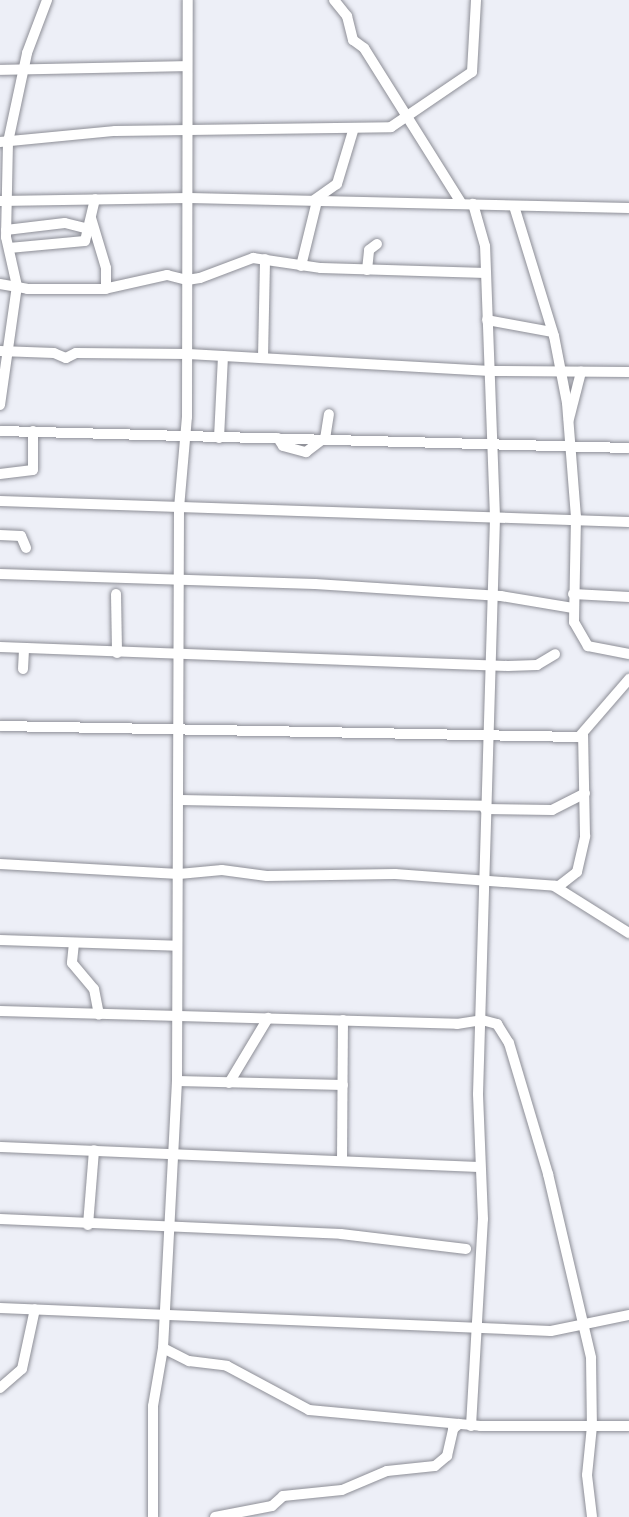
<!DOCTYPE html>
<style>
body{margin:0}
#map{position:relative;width:629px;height:1517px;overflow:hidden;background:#edeff7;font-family:Signika,sans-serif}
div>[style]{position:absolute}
.roads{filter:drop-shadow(0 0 2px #8d8e96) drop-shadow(0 0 2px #8d8e96)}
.minor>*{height:10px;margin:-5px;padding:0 5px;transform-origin:5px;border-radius:5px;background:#fff}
span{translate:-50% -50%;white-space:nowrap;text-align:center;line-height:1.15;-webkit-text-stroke:5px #fcfcfe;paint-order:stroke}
</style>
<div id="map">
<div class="roads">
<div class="minor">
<div style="left:334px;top:0;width:21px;rotate:51deg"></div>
<div style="left:347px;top:16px;width:25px;rotate:76deg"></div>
<div style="left:353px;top:40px;width:14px;rotate:36deg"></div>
<div style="left:364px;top:48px;width:184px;rotate:57.9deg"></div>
<div style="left:0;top:70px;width:186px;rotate:-1.2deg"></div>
<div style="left:0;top:142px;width:116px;rotate:-5.5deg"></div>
<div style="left:115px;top:131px;width:276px;rotate:-0.8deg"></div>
<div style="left:391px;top:127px;width:98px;rotate:-34.2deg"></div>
<div style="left:472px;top:72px;width:72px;rotate:-86.8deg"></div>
<div style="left:314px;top:200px;width:28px;rotate:-35deg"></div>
<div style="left:337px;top:184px;width:55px;rotate:-73.2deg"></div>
<div style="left:0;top:201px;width:189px;rotate:-0.9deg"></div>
<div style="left:189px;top:198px;width:440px;rotate:1.3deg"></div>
<div style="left:514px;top:206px;width:136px;rotate:72.9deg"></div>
<div style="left:554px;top:336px;width:68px;rotate:79deg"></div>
<div style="left:567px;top:403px;width:114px;rotate:85.5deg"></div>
<div style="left:576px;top:517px;width:105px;rotate:91.1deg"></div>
<div style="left:574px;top:622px;width:28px;rotate:60deg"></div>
<div style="left:588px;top:646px;width:42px;rotate:11deg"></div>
<div style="left:91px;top:218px;width:52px;rotate:73.3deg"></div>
<div style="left:106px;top:268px;width:21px;rotate:90deg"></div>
<div style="left:6px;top:230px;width:59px;rotate:-6.8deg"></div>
<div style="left:65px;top:223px;width:21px;rotate:14deg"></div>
<div style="left:9px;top:248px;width:76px;rotate:-5.3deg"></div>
<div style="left:85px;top:241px;width:43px;rotate:-76.6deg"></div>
<div style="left:301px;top:266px;width:67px;rotate:-76.2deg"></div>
<div style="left:367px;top:270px;width:20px;rotate:-84deg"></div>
<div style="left:369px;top:250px;width:10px;rotate:-37deg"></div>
<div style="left:0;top:284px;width:27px;rotate:10deg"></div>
<div style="left:27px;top:289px;width:77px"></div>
<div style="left:104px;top:289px;width:65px;rotate:-12.5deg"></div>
<div style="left:167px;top:275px;width:21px;rotate:14deg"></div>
<div style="left:187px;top:280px;width:13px;rotate:-9deg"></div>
<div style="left:200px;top:278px;width:57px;rotate:-20.7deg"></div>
<div style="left:253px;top:258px;width:69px;rotate:8.4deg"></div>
<div style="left:321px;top:268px;width:165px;rotate:1.7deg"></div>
<div style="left:487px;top:320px;width:66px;rotate:10.5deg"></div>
<div style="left:0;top:351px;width:54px;rotate:2.1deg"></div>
<div style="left:54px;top:353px;width:13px;rotate:23deg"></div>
<div style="left:66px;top:358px;width:11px;rotate:-27deg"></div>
<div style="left:76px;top:353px;width:112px;rotate:0.5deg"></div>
<div style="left:188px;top:354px;width:303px;rotate:3.2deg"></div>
<div style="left:491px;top:371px;width:138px;rotate:0.4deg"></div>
<div style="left:263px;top:357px;width:98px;rotate:-88.8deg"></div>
<div style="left:0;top:405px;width:120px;rotate:-81.9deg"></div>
<div style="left:17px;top:286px;width:50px;rotate:-102.7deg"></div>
<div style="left:6px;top:237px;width:95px;rotate:-88.8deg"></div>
<div style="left:8px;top:142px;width:91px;rotate:-77.9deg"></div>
<div style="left:27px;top:53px;width:57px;rotate:-69.3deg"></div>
<div style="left:569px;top:419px;width:49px;rotate:-75.7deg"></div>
<div style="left:0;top:431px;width:629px;rotate:1.55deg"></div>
<div style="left:219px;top:438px;width:82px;rotate:-87.2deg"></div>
<div style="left:278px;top:438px;width:9px;rotate:58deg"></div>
<div style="left:283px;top:446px;width:24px;rotate:15deg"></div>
<div style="left:306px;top:452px;width:21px;rotate:-37deg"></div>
<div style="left:325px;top:439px;width:25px;rotate:-81deg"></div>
<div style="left:0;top:474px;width:33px;rotate:-7deg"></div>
<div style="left:33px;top:470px;width:39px;rotate:-90deg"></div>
<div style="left:0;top:501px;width:629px;rotate:1.91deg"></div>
<div style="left:0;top:535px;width:21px;rotate:3deg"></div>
<div style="left:21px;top:536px;width:13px;rotate:67deg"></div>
<div style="left:0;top:574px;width:315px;rotate:1.8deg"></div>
<div style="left:315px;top:584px;width:186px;rotate:3.7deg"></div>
<div style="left:501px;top:596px;width:73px;rotate:9.5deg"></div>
<div style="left:116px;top:594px;width:59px;rotate:89deg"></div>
<div style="left:573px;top:594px;width:56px;rotate:3.1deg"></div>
<div style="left:0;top:647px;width:508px;rotate:2.14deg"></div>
<div style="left:508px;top:666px;width:29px;rotate:-2deg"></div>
<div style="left:537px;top:665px;width:21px;rotate:-31deg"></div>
<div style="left:23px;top:669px;width:21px;rotate:-87deg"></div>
<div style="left:0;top:726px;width:579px;rotate:1.09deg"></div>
<div style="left:579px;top:737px;width:77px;rotate:-49.2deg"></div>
<div style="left:180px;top:800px;width:305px;rotate:1.1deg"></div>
<div style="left:485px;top:809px;width:67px;rotate:0.9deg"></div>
<div style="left:552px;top:810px;width:37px;rotate:-27deg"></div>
<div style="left:0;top:864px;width:179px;rotate:3.2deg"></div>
<div style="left:179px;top:874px;width:43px;rotate:-5.3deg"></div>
<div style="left:222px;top:870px;width:45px;rotate:7.6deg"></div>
<div style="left:267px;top:876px;width:128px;rotate:-0.9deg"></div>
<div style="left:395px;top:874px;width:164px;rotate:4.2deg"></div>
<div style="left:559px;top:886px;width:23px;rotate:-38deg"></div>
<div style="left:577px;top:872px;width:37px;rotate:-77deg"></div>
<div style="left:585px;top:836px;width:101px;rotate:-91.1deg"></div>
<div style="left:554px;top:886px;width:89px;rotate:32.1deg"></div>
<div style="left:0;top:940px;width:177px;rotate:1.9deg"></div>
<div style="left:74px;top:943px;width:20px;rotate:96deg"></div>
<div style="left:72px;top:963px;width:34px;rotate:50deg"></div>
<div style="left:94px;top:989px;width:26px;rotate:79deg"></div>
<div style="left:0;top:1011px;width:457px;rotate:1.6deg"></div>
<div style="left:457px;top:1024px;width:25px;rotate:-9deg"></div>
<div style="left:482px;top:1020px;width:16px;rotate:15deg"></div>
<div style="left:497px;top:1024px;width:22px;rotate:58deg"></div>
<div style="left:509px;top:1043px;width:137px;rotate:73.4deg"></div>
<div style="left:548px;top:1174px;width:189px;rotate:76.8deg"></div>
<div style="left:591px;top:1358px;width:68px;rotate:89.2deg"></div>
<div style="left:592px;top:1426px;width:49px;rotate:95.8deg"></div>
<div style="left:587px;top:1475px;width:42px;rotate:83.2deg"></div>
<div style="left:177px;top:1081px;width:166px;rotate:1.4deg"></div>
<div style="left:229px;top:1083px;width:76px;rotate:-59deg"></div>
<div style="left:0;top:1147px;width:480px;rotate:2.4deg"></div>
<div style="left:342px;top:1160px;width:140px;rotate:-89.6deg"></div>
<div style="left:0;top:1219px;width:341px;rotate:2.5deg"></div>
<div style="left:341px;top:1234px;width:126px;rotate:6.8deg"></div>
<div style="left:88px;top:1225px;width:75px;rotate:-85.4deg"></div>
<div style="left:0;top:1308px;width:551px;rotate:2.39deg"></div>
<div style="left:551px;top:1331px;width:80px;rotate:-11.6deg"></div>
<div style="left:163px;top:1348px;width:29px;rotate:27deg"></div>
<div style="left:189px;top:1361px;width:38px;rotate:7deg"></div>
<div style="left:227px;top:1366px;width:93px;rotate:28.2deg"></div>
<div style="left:309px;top:1410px;width:172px;rotate:5.3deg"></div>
<div style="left:480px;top:1426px;width:149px"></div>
<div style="left:0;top:1388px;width:29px;rotate:-41deg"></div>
<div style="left:22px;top:1369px;width:61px;rotate:-77.8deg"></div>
<div style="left:471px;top:1426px;width:207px;rotate:-86.7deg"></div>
<div style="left:483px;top:1219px;width:125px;rotate:-92.3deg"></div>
<div style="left:478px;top:1094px;width:577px;rotate:-88.31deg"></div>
<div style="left:495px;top:517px;width:271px;rotate:-92.1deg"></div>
<div style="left:485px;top:246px;width:44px;rotate:-105.9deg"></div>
<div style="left:153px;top:1517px;width:111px;rotate:-90deg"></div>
<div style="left:153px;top:1406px;width:59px;rotate:-80.2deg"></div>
<div style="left:163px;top:1348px;width:267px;rotate:-87deg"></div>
<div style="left:177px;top:1081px;width:573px;rotate:-89.8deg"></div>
<div style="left:179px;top:508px;width:91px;rotate:-85deg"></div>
<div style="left:187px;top:417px;width:417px;rotate:-89.9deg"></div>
<div style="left:215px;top:1517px;width:58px;rotate:-10.9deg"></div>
<div style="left:272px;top:1506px;width:15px;rotate:-42deg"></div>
<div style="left:283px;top:1496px;width:59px;rotate:-5.8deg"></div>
<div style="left:342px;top:1490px;width:49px;rotate:-22.9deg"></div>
<div style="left:387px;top:1471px;width:48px;rotate:-5.9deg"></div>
<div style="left:435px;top:1466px;width:16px;rotate:-40deg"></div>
<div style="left:447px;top:1456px;width:28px;rotate:-77deg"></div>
<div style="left:453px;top:1429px;width:8px;rotate:-40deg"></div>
</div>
</div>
</div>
